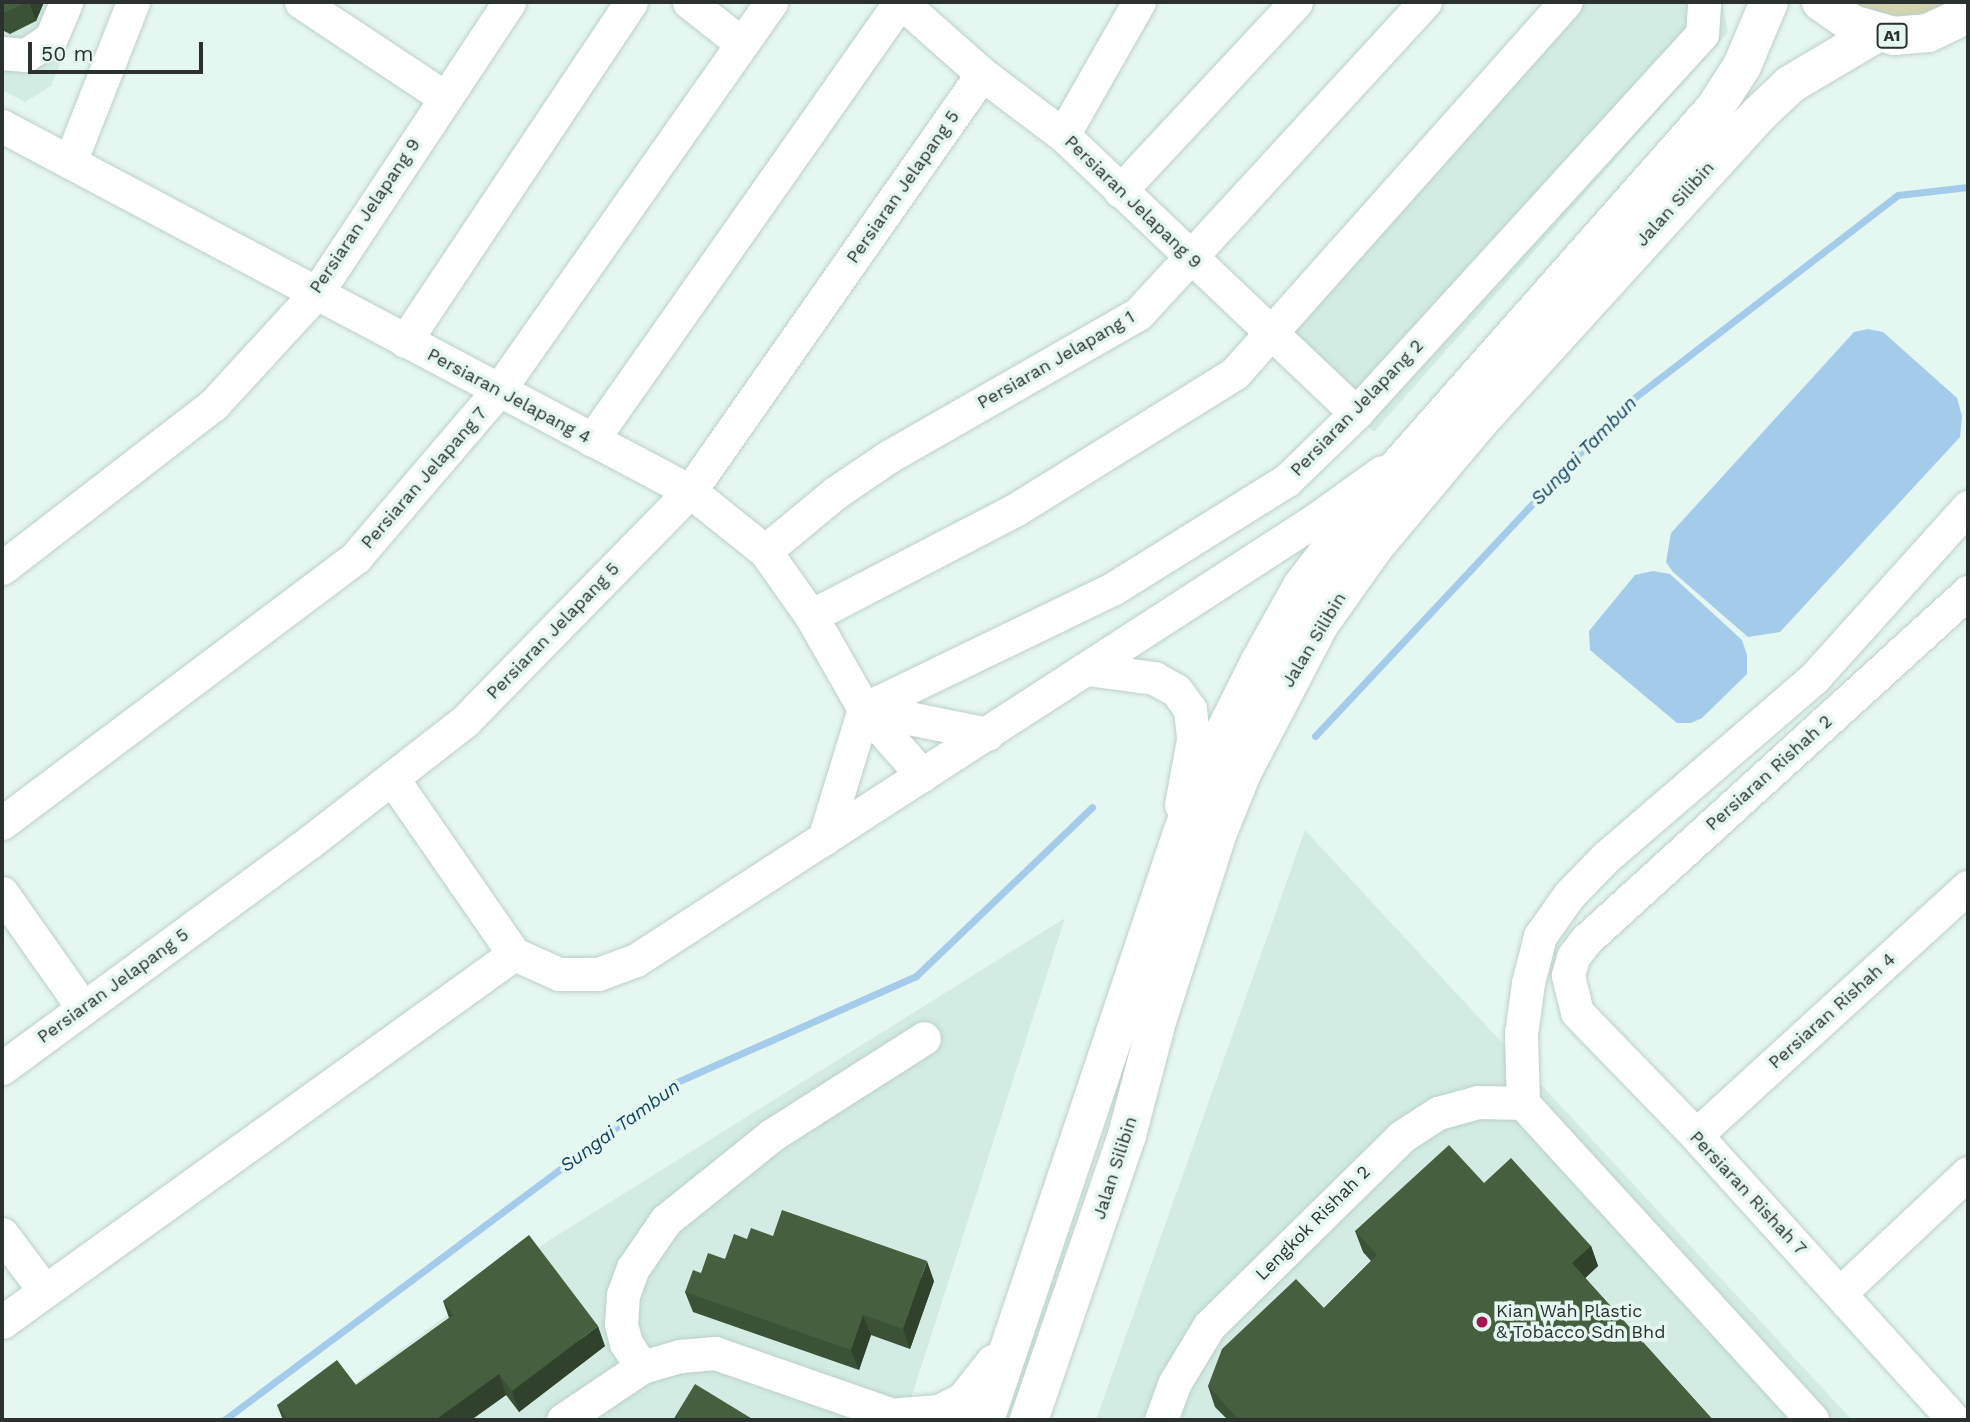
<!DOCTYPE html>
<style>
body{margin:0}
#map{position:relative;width:1970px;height:1422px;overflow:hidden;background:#e5f7f1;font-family:"Work Sans",sans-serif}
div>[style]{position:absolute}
.built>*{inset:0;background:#d2ece3}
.green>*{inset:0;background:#d5d4ae}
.water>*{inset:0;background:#a4cbe9}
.stream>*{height:7px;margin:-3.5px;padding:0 3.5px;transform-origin:3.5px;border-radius:3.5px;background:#a4cbe9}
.roads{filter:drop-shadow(0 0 2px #bdcfc9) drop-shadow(0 0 2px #bdcfc9)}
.minor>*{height:33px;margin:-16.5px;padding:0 16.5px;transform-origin:16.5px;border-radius:16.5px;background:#fff}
.major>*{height:38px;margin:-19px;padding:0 19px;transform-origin:19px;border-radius:19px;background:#fff}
.wall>*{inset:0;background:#3b5236}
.shaded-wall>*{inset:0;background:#30422c}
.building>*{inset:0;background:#455f3f}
.dots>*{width:19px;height:19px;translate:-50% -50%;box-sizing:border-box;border:4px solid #e5f7f1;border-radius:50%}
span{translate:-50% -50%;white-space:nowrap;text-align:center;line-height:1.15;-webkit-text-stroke:7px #e5f7f1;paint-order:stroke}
.shield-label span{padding:2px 5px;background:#e5f7f1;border:2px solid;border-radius:5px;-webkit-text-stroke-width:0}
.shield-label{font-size:16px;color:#2a312f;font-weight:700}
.street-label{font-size:18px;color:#2a312f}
.poi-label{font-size:18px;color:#2a312f}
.left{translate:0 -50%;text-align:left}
.water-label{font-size:19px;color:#154261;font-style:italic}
.frame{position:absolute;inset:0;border:4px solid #2a312f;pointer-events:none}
.scale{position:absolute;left:28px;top:42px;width:175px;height:32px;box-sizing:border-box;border:4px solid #2a312f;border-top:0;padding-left:9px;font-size:21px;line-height:24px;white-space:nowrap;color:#2a312f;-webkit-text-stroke:5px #e5f7f1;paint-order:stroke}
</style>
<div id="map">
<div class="built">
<div style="clip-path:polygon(2px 2px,85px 2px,51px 86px,25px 102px,2px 90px)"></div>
<div style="clip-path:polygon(1568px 2px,1722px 2px,1728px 32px,1374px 432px,1270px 326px)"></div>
<div style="clip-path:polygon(1305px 830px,1852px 1420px,1096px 1420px)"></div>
<div style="clip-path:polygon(1065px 918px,904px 1420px,305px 1420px,548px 1241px)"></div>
</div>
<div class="green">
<div style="clip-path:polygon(1830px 2px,1952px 2px,1908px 23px)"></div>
</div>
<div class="water">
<div style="clip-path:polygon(1868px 329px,1883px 332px,1957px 398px,1962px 416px,1960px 437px,1780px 632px,1748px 637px,1673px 572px,1666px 562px,1671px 533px,1854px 332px)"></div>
<div style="clip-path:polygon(1653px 571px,1670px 574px,1742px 640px,1747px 655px,1747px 674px,1702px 718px,1691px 723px,1677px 723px,1590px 650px,1589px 631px,1635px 575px)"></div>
</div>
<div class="stream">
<div style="left:1315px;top:736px;width:453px;rotate:-46.9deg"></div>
<div style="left:1625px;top:405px;width:344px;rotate:-37.6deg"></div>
<div style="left:1898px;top:195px;width:70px;rotate:-6.5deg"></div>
<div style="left:224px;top:1420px;width:565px;rotate:-36.73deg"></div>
<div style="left:677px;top:1082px;width:261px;rotate:-23.9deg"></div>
<div style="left:916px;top:976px;width:244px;rotate:-43.8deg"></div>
</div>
<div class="roads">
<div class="minor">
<div style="left:301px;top:2px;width:172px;rotate:33.6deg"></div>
<div style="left:689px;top:2px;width:66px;rotate:38.3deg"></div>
<div style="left:901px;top:2px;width:108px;rotate:41.6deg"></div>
<div style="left:982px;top:74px;width:101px;rotate:37deg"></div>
<div style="left:1063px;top:135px;width:404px;rotate:43.5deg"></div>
<div style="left:2px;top:53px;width:24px;rotate:5deg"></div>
<div style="left:26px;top:55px;width:30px;rotate:-34deg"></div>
<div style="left:51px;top:38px;width:39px;rotate:-67deg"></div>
<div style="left:2px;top:126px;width:779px;rotate:27.95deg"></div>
<div style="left:690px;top:491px;width:96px;rotate:38.7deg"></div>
<div style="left:765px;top:551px;width:80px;rotate:54.7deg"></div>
<div style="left:811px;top:616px;width:107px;rotate:60.3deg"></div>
<div style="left:864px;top:709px;width:88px;rotate:48.7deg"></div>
<div style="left:1063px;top:135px;width:153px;rotate:-60.3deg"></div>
<div style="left:70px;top:162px;width:172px;rotate:-68.5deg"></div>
<div style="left:1120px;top:191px;width:258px;rotate:-47deg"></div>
<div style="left:405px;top:341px;width:407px;rotate:-56.3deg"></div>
<div style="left:592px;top:440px;width:535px;rotate:-54.89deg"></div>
<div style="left:765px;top:551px;width:91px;rotate:-39.6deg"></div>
<div style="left:835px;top:493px;width:64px;rotate:-34.2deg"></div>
<div style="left:888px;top:457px;width:288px;rotate:-29.8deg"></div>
<div style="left:1138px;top:314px;width:424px;rotate:-47.4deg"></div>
<div style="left:2px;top:568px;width:268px;rotate:-37.7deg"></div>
<div style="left:214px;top:404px;width:154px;rotate:-47.4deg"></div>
<div style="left:318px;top:291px;width:346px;rotate:-56.5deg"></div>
<div style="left:811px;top:616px;width:230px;rotate:-27.5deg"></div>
<div style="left:1015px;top:510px;width:259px;rotate:-31.9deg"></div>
<div style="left:1235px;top:373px;width:497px;rotate:-48.3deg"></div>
<div style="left:1086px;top:669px;width:69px;rotate:7.5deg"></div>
<div style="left:1154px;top:678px;width:25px;rotate:29deg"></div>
<div style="left:1176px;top:690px;width:24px;rotate:54deg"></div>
<div style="left:1190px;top:709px;width:31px;rotate:84deg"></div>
<div style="left:1193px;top:740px;width:66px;rotate:100.5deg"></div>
<div style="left:864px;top:709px;width:278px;rotate:-25.8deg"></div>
<div style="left:1114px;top:588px;width:204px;rotate:-32deg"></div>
<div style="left:1287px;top:480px;width:96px;rotate:-44.2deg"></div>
<div style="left:1356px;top:413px;width:513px;rotate:-47.61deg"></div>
<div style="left:1702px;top:34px;width:32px;rotate:-86deg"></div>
<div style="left:864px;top:709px;width:126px;rotate:11.4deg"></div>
<div style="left:392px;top:778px;width:214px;rotate:55.3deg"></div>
<div style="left:2px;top:823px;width:443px;rotate:-36.9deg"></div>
<div style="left:356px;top:557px;width:218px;rotate:-49.5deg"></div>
<div style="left:498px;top:391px;width:475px;rotate:-54.9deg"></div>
<div style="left:824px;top:839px;width:136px;rotate:-72.9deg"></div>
<div style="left:2px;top:893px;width:141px;rotate:54.8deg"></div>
<div style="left:514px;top:954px;width:49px;rotate:24deg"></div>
<div style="left:559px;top:974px;width:39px"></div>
<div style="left:598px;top:974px;width:40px;rotate:-20.2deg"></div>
<div style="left:636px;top:960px;width:809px;rotate:-32.94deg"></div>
<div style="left:1315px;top:520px;width:82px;rotate:-35.6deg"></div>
<div style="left:2px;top:1068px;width:383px;rotate:-36.3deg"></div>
<div style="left:311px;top:841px;width:195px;rotate:-37.9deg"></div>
<div style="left:465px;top:721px;width:322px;rotate:-45.6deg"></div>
<div style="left:690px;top:491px;width:509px;rotate:-55deg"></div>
<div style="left:1523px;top:1103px;width:69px;rotate:-91.7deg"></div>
<div style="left:1521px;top:1034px;width:51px;rotate:-82.2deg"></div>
<div style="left:1528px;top:983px;width:49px;rotate:-75.7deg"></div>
<div style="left:1540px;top:936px;width:50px;rotate:-54.7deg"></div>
<div style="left:1569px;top:895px;width:53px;rotate:-45.8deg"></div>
<div style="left:1606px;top:857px;width:274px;rotate:-40.7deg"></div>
<div style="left:1814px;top:678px;width:230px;rotate:-48deg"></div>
<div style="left:1523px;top:1103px;width:429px;rotate:47.6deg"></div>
<div style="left:1696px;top:1135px;width:368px;rotate:-42.4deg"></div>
<div style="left:2px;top:1234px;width:70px;rotate:53.1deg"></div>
<div style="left:1840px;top:1293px;width:175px;rotate:-43.2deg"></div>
<div style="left:2px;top:1322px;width:631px;rotate:-35.71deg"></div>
<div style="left:642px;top:1367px;width:29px;rotate:-124deg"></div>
<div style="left:626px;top:1343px;width:20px;rotate:-105deg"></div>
<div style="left:621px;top:1324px;width:29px;rotate:-86deg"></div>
<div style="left:623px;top:1295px;width:29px;rotate:-70deg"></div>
<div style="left:633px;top:1268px;width:58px;rotate:-55.5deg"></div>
<div style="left:666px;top:1220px;width:136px;rotate:-38.7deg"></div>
<div style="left:772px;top:1135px;width:180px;rotate:-32.5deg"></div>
<div style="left:563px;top:1420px;width:95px;rotate:-33.9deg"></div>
<div style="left:642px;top:1367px;width:40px;rotate:-16deg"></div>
<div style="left:680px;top:1356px;width:35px;rotate:-5deg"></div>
<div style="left:715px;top:1353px;width:203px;rotate:19.2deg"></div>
<div style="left:1161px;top:1420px;width:38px;rotate:-70deg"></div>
<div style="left:1174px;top:1384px;width:68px;rotate:-58.9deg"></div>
<div style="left:1209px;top:1326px;width:269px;rotate:-44.5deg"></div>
<div style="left:1401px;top:1137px;width:44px;rotate:-33deg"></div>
<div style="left:1438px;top:1113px;width:41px;rotate:-15.4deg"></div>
<div style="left:1478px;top:1102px;width:45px;rotate:1.3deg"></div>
<div style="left:1954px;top:1420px;width:384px;rotate:-132.2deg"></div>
<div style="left:1696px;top:1135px;width:171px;rotate:-134.1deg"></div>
<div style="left:1577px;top:1012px;width:38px;rotate:-104deg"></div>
<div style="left:1568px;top:975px;width:19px;rotate:-74deg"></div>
<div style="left:1573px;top:957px;width:21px;rotate:-53deg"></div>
<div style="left:1586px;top:940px;width:517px;rotate:-42.33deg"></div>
</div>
<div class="major">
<div style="left:1821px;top:2px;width:38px;rotate:35deg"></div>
<div style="left:1852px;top:24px;width:44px;rotate:15.9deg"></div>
<div style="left:1894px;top:36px;width:34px;rotate:-5deg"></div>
<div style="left:1928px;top:33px;width:44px;rotate:-25.4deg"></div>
<div style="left:900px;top:1417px;width:40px;rotate:-4.3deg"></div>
<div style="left:940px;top:1414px;width:28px;rotate:-27deg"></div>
<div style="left:965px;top:1401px;width:48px;rotate:-51.7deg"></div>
<div style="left:985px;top:1420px;width:616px;rotate:-71.45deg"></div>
<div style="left:1181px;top:836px;width:69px;rotate:-69.7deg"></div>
<div style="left:1205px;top:771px;width:121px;rotate:-63.4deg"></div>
<div style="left:1259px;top:663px;width:88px;rotate:-60.8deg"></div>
<div style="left:1302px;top:586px;width:100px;rotate:-52.3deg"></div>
<div style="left:1363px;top:507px;width:532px;rotate:-48.58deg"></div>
<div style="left:1715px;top:108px;width:50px;rotate:-57.3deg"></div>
<div style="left:1742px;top:66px;width:69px;rotate:-67.1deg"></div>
<div style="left:1029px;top:1420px;width:301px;rotate:-71deg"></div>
<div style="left:1127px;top:1135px;width:121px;rotate:-75.2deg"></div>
<div style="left:1158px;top:1018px;width:192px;rotate:-72.1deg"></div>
<div style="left:1217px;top:835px;width:67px;rotate:-68deg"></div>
<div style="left:1242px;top:773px;width:167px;rotate:-62.5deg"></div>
<div style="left:1319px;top:625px;width:97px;rotate:-54.7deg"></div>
<div style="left:1375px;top:546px;width:159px;rotate:-50.1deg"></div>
<div style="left:1477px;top:424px;width:418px;rotate:-47.7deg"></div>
<div style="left:1758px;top:115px;width:45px;rotate:-43.2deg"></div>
<div style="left:1791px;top:84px;width:100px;rotate:-30.7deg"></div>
</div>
</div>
<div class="wall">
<div style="clip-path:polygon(2px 2px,44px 2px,36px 21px,10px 34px,2px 30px)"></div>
<div style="clip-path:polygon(1484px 1183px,1591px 1246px,1598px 1266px,1585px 1278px,1713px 1420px,1228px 1420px,1215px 1407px,1208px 1386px,1324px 1308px,1371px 1261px,1363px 1252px,1355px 1231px)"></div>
<div style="clip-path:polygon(773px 1236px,934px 1281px,910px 1349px,871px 1335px,859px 1370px,693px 1312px,685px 1292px,701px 1273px,725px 1259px,747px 1239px)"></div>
<div style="clip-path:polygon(443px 1301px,605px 1346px,519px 1412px,506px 1395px,471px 1420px,283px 1420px,277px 1405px,356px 1385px,449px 1318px)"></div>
</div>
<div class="shaded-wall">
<div style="clip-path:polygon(29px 2px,44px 2px,36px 21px)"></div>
<div style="clip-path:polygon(1591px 1246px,1598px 1266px,1579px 1284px,1572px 1263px)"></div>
<div style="clip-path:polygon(927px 1261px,934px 1281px,910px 1349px,903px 1329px)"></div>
<div style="clip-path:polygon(863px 1315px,871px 1335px,859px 1370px,851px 1350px)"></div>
<div style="clip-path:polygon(598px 1326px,605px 1346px,519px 1412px,512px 1391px)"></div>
<div style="clip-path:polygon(499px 1374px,506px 1395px,471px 1420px,435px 1420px)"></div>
</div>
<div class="building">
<div style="clip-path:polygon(2px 2px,27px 2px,2px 14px)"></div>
<div style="clip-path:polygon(1449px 1145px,1484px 1183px,1511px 1158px,1591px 1246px,1572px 1263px,1713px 1420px,1239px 1420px,1208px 1386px,1222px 1349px,1296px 1279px,1324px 1308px,1377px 1255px,1355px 1231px)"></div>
<div style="clip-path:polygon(782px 1210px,927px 1261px,903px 1329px,863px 1315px,851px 1350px,685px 1292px,693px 1270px,701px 1273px,708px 1253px,725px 1259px,734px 1234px,747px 1239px,751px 1228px,773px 1236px)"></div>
<div style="clip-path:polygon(529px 1235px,598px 1326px,512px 1391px,499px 1374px,435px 1420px,288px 1420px,277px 1405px,337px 1360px,356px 1385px,453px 1315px,443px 1301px)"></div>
<div style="clip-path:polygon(695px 1384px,754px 1420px,673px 1420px)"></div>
</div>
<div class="dots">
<div style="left:1482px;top:1322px;background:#a61451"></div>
</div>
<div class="shield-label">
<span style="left:1892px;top:36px">A1</span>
</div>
<div class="street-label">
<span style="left:903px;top:187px;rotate:-55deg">Persiaran Jelapang 5</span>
<span style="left:1133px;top:202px;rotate:44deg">Persiaran Jelapang 9</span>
<span style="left:1675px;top:204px;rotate:-48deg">Jalan Silibin</span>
<span style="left:365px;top:216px;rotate:-56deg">Persiaran Jelapang 9</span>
<span style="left:1056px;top:360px;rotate:-30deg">Persiaran Jelapang 1</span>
<span style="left:509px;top:396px;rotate:28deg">Persiaran Jelapang 4</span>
<span style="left:1357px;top:408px;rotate:-46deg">Persiaran Jelapang 2</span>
<span style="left:424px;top:478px;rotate:-49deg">Persiaran Jelapang 7</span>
<span style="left:553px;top:631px;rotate:-46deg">Persiaran Jelapang 5</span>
<span style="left:1314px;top:640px;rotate:-59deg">Jalan Silibin</span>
<span style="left:1769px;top:773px;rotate:-42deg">Persiaran Rishah 2</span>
<span style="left:113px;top:986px;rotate:-36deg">Persiaran Jelapang 5</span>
<span style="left:1832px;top:1011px;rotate:-42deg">Persiaran Rishah 4</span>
<span style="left:1115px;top:1168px;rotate:-72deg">Jalan Silibin</span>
<span style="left:1748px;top:1193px;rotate:47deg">Persiaran Rishah 7</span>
<span style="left:1313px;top:1223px;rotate:-45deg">Lengkok Rishah 2</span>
</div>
<div class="poi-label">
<span class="left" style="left:1496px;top:1322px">Kian Wah Plastic<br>&amp; Tobacco Sdn Bhd</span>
</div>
<div class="water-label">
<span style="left:1584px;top:451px;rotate:-46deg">Sungai Tambun</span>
<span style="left:620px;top:1126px;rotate:-36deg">Sungai Tambun</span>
</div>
<div class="frame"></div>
<div class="scale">50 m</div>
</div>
